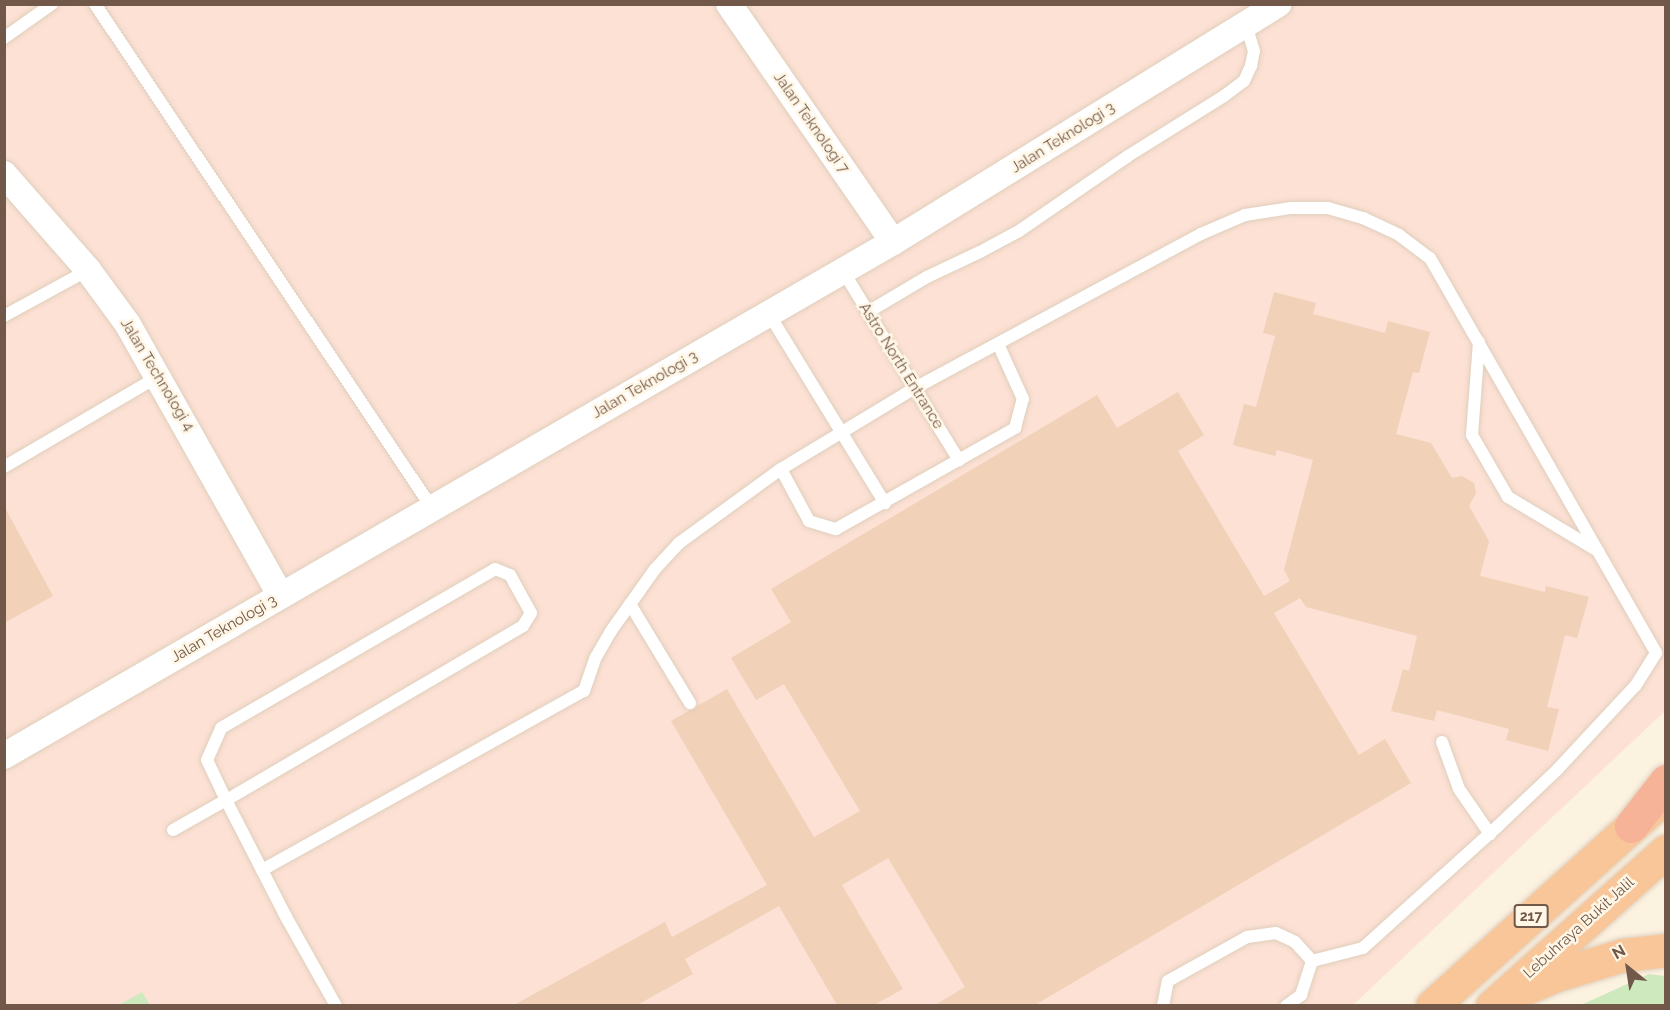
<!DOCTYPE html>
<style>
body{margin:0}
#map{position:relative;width:1670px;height:1010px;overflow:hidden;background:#fcf2e0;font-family:Raleway,sans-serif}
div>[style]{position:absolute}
.commercial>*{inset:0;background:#fce1d4}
.green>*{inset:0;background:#cfe9bf}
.building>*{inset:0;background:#f1d1b8}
.roads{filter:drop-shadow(0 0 2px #e0cebc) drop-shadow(0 0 2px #e0cebc)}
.service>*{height:12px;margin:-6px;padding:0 6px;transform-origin:6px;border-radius:6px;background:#fff}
.minor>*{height:26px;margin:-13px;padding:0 13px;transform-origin:13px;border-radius:13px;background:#fff}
.trunk>*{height:33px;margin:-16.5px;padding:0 16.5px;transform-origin:16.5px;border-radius:16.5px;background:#f8c698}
.motorway>*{height:33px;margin:-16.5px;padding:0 16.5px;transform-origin:16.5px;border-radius:16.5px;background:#f6b397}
span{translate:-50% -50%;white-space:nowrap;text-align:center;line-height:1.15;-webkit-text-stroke:5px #fff6e6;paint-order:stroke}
.shield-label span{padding:2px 4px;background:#fff6e6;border:2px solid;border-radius:4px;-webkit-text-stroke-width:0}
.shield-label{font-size:14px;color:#725848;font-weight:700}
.street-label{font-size:15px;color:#725848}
.frame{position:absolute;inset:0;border:6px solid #725848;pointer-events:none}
.north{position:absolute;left:1598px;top:938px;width:60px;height:60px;-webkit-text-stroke:4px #fff6e6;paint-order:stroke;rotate:330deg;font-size:16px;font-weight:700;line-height:24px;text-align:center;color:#725848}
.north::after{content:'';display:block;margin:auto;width:21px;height:27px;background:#725848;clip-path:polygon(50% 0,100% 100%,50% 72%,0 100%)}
</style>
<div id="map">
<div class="commercial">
<div style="clip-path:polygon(5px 5px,1665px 5px,1665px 711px,1353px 1005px,5px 1005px)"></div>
</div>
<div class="green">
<div style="clip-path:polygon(1649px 974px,1665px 976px,1665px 1005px,1581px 1005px)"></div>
<div style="clip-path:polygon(142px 992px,150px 1005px,119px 1005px)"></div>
</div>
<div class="building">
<div style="clip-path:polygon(1274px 292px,1316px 303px,1313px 314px,1385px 333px,1388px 321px,1430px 332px,1419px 373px,1413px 372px,1396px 434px,1431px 443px,1452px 478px,1462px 476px,1474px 483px,1476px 493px,1469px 506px,1489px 541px,1480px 576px,1545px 592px,1546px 586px,1589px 597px,1577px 638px,1565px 635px,1547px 707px,1559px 709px,1548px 751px,1506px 740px,1509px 729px,1437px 710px,1434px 721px,1391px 711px,1403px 669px,1409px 671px,1417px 636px,1306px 607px,1300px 598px,1274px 613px,1359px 755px,1385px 739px,1411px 783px,1035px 1005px,935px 1005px,965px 987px,888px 858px,842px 885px,903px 989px,874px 1005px,837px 1005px,779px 906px,685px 959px,693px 974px,637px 1005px,514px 1005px,665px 922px,672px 937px,767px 885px,671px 721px,727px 689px,814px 837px,860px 811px,784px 684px,756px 700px,731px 658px,791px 622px,771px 589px,1097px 395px,1117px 428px,1178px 392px,1204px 435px,1178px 451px,1264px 596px,1290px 581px,1284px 570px,1313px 460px,1277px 450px,1275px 456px,1233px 445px,1244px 404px,1256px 407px,1275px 336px,1263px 333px)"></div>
<div style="clip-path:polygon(4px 506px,53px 596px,4px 623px)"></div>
</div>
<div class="roads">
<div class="service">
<div style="left:95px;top:4px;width:606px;rotate:56.23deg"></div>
<div style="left:4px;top:38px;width:59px;rotate:-35.3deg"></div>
<div style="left:843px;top:271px;width:222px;rotate:58.5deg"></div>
<div style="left:868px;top:312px;width:69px;rotate:-30.7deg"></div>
<div style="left:927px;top:277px;width:59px;rotate:-25.3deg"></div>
<div style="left:980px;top:252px;width:44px;rotate:-28.3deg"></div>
<div style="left:1019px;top:231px;width:132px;rotate:-34.5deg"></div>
<div style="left:1128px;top:156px;width:113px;rotate:-32deg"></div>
<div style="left:1224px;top:96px;width:25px;rotate:-37deg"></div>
<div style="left:1244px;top:81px;width:17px;rotate:-65deg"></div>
<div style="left:1251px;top:66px;width:15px;rotate:-79deg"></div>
<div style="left:1254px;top:51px;width:27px;rotate:-107deg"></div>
<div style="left:769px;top:314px;width:222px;rotate:58.5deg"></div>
<div style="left:4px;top:316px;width:96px;rotate:-28.7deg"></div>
<div style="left:1479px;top:342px;width:93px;rotate:94.3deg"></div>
<div style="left:1472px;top:435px;width:72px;rotate:59.9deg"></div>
<div style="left:1508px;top:497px;width:105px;rotate:31deg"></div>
<div style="left:4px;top:467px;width:180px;rotate:-30.4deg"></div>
<div style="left:781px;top:469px;width:59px;rotate:61.7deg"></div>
<div style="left:809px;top:521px;width:28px;rotate:17deg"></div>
<div style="left:836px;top:529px;width:206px;rotate:-29.4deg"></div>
<div style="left:1015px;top:428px;width:30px;rotate:-75deg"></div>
<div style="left:1023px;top:399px;width:60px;rotate:-114.4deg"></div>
<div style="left:630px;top:604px;width:116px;rotate:58.8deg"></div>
<div style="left:1442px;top:742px;width:50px;rotate:70.1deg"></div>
<div style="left:1459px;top:789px;width:55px;rotate:55.4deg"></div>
<div style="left:173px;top:830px;width:61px;rotate:-29.5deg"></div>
<div style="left:226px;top:800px;width:44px;rotate:-115.4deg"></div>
<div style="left:207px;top:760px;width:35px;rotate:-66deg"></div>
<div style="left:221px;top:728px;width:317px;rotate:-30.1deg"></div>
<div style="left:495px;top:569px;width:16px;rotate:22deg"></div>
<div style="left:510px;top:575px;width:43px;rotate:61.1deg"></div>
<div style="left:531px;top:613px;width:15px;rotate:122deg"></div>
<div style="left:523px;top:626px;width:344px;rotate:149.6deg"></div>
<div style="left:226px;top:800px;width:129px;rotate:62.8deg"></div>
<div style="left:285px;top:915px;width:104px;rotate:60.7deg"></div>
<div style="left:262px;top:870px;width:368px;rotate:-29.1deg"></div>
<div style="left:584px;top:691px;width:36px;rotate:-71deg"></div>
<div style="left:596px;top:657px;width:30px;rotate:-60deg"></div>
<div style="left:611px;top:631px;width:76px;rotate:-54.6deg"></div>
<div style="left:655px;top:569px;width:35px;rotate:-47deg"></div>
<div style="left:679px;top:543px;width:126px;rotate:-36deg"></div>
<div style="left:781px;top:469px;width:157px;rotate:-31.2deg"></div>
<div style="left:915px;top:388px;width:325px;rotate:-28.3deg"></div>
<div style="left:1201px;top:234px;width:48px;rotate:-23.4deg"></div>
<div style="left:1245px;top:215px;width:47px;rotate:-8.7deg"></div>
<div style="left:1291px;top:208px;width:37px"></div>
<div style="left:1328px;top:208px;width:36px;rotate:16deg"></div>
<div style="left:1363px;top:218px;width:40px;rotate:25deg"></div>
<div style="left:1399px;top:235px;width:39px;rotate:37deg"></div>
<div style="left:1430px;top:258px;width:455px;rotate:60.2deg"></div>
<div style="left:1656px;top:653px;width:39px;rotate:122deg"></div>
<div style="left:1635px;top:686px;width:113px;rotate:132.9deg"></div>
<div style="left:1558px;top:769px;width:83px;rotate:136.5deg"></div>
<div style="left:1498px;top:826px;width:182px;rotate:137.9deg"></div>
<div style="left:1363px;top:948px;width:53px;rotate:165.7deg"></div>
<div style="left:1163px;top:1006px;width:25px;rotate:-79deg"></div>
<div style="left:1168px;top:981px;width:90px;rotate:-29.1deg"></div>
<div style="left:1247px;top:937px;width:29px;rotate:-8deg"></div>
<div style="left:1276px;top:933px;width:21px;rotate:25deg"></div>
<div style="left:1295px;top:942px;width:25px;rotate:48deg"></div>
<div style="left:1286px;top:1006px;width:19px;rotate:-36deg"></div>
<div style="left:1301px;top:995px;width:36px;rotate:-72deg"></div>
</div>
<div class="minor">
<div style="left:729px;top:4px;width:289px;rotate:55.4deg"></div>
<div style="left:4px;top:174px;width:128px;rotate:48.8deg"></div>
<div style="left:88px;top:270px;width:66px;rotate:53.7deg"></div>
<div style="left:127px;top:323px;width:313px;rotate:60.6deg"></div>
<div style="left:4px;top:756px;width:1027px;rotate:-30.04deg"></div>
<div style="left:893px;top:242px;width:453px;rotate:-31.7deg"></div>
</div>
<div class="trunk">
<div style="left:1523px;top:989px;width:33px;rotate:-23deg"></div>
<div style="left:1553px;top:976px;width:73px;rotate:-16.7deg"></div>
<div style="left:1623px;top:955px;width:43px;rotate:-6.6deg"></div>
<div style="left:1432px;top:1006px;width:297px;rotate:-42deg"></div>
<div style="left:1492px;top:1006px;width:233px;rotate:-41.7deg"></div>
</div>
<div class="motorway">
<div style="left:1631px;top:826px;width:57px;rotate:-52.1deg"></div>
</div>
</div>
<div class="shield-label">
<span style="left:1531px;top:916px">217</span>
</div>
<div class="street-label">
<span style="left:811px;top:123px;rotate:55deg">Jalan Teknologi 7</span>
<span style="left:1063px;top:138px;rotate:-32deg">Jalan Teknologi 3</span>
<span style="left:901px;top:366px;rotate:58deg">Astro North Entrance</span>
<span style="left:157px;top:375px;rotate:59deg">Jalan Technologi 4</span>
<span style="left:645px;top:385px;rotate:-30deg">Jalan Teknologi 3</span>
<span style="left:224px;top:629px;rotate:-30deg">Jalan Teknologi 3</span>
<span style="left:1579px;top:928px;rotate:-42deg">Lebuhraya Bukit Jalil</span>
</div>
<div class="frame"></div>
<div class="north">N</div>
</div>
